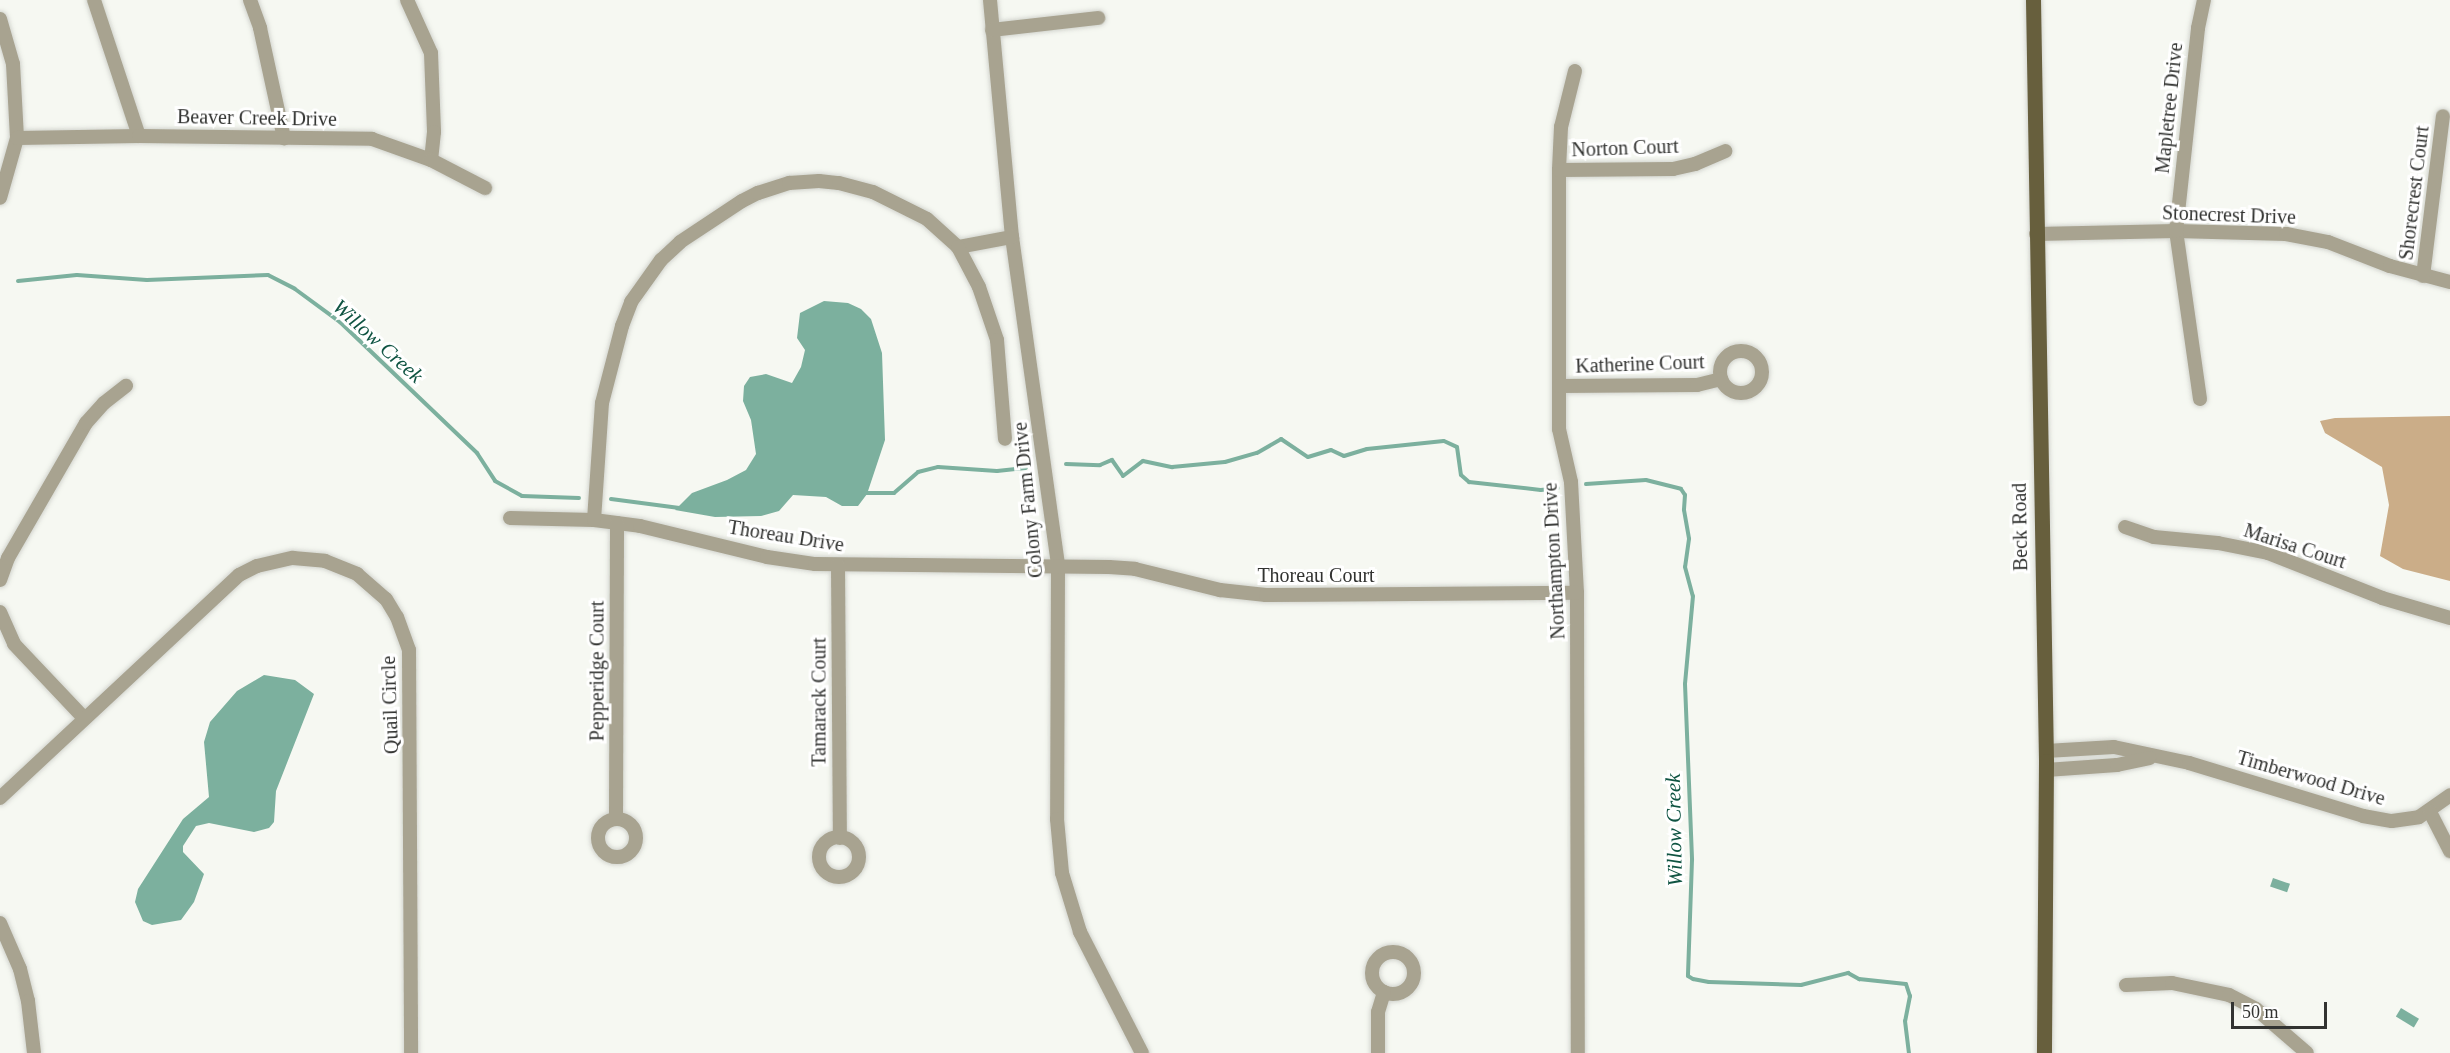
<!DOCTYPE html>
<style>
body{margin:0}
#map{position:relative;width:2450px;height:1053px;overflow:hidden;background:#f6f8f2;font-family:"Times New Roman",serif}
div>[style]{position:absolute}
.forest>*{inset:0;background:#cbad88}
.water>*{inset:0;background:#7cb09e;transform-origin:0 0}
.stream>*{height:4px;margin:-2px;padding:0 2px;transform-origin:2px;border-radius:2px;background:#7cb09e}
.roads{filter:drop-shadow(0 0 2px #d3d5cf) drop-shadow(0 0 2px #d3d5cf)}
.minor>*{height:14px;margin:-7px;padding:0 7px;transform-origin:7px;border-radius:7px;background:#a8a390}
.minor>.ring{margin:-7px;padding:0;box-sizing:content-box;background:none;border:14px solid #a8a390;border-radius:50%}
.major>*{height:15px;margin:-7.5px;padding:0 7.5px;transform-origin:7.5px;border-radius:7.5px;background:#675f3d}
span{translate:-50% -50%;white-space:nowrap;text-align:center;line-height:1.15;-webkit-text-stroke:6px #fff;paint-order:stroke}
.street-label{font-size:20px;color:#323331}
.water-label{font-size:21px;color:#0f5442;font-style:italic}
.scale{position:absolute;left:2231px;top:1002px;width:96px;height:27px;box-sizing:border-box;border:3px solid #323331;border-top:0;padding-left:8px;font-size:18px;line-height:21px;white-space:nowrap;color:#323331;-webkit-text-stroke:4px #fff;paint-order:stroke}
</style>
<div id="map">
<div class="forest">
<div style="clip-path:polygon(2450px 416px,2450px 581px,2403px 569px,2380px 556px,2389px 505px,2382px 467px,2325px 433px,2320px 421px,2335px 418px)"></div>
</div>
<div class="water">
<div style="clip-path:polygon(824px 301px,848px 303px,861px 309px,871px 319px,882px 353px,885px 440px,867px 494px,858px 506px,842px 506px,826px 497px,793px 495px,779px 511px,761px 516px,715px 517px,675px 510px,692px 493px,727px 480px,746px 470px,756px 454px,751px 420px,743px 401px,744px 386px,750px 377px,766px 374px,792px 383px,801px 367px,805px 350px,797px 338px,800px 313px)"></div>
<div style="clip-path:polygon(264px 675px,295px 680px,314px 694px,276px 791px,274px 822px,269px 828px,254px 832px,209px 823px,196px 826px,183px 846px,183px 852px,204px 874px,194px 902px,181px 920px,152px 925px,143px 921px,135px 902px,138px 889px,183px 819px,209px 797px,204px 742px,210px 722px,237px 691px)"></div>
<div style="left:2273px;top:878px;width:18px;height:9px;rotate:19deg"></div>
<div style="left:2401px;top:1008px;width:21px;height:10px;rotate:31deg"></div>
</div>
<div class="stream">
<div style="left:18px;top:281px;width:59px;rotate:-5.8deg"></div>
<div style="left:77px;top:275px;width:70px;rotate:4.1deg"></div>
<div style="left:147px;top:280px;width:121px;rotate:-2.4deg"></div>
<div style="left:268px;top:275px;width:30px;rotate:27deg"></div>
<div style="left:295px;top:289px;width:56px;rotate:36.3deg"></div>
<div style="left:340px;top:322px;width:190px;rotate:43.7deg"></div>
<div style="left:477px;top:453px;width:33px;rotate:57deg"></div>
<div style="left:495px;top:481px;width:31px;rotate:29deg"></div>
<div style="left:522px;top:496px;width:57px;rotate:2deg"></div>
<div style="left:1066px;top:464px;width:34px;rotate:2deg"></div>
<div style="left:1100px;top:465px;width:13px;rotate:-23deg"></div>
<div style="left:1112px;top:460px;width:19px;rotate:55deg"></div>
<div style="left:1123px;top:476px;width:25px;rotate:-37deg"></div>
<div style="left:1143px;top:461px;width:30px;rotate:12deg"></div>
<div style="left:1172px;top:467px;width:53px;rotate:-5.4deg"></div>
<div style="left:1225px;top:462px;width:33px;rotate:-16deg"></div>
<div style="left:1257px;top:453px;width:28px;rotate:-30deg"></div>
<div style="left:1281px;top:439px;width:32px;rotate:34deg"></div>
<div style="left:1308px;top:457px;width:24px;rotate:-17deg"></div>
<div style="left:1331px;top:450px;width:14px;rotate:25deg"></div>
<div style="left:1344px;top:456px;width:24px;rotate:-17deg"></div>
<div style="left:1367px;top:449px;width:77px;rotate:-5.9deg"></div>
<div style="left:1444px;top:441px;width:14px;rotate:25deg"></div>
<div style="left:1457px;top:447px;width:28px;rotate:82deg"></div>
<div style="left:1461px;top:475px;width:11px;rotate:41deg"></div>
<div style="left:1469px;top:482px;width:72px;rotate:6.3deg"></div>
<div style="left:1541px;top:490px;width:17px;rotate:-7deg"></div>
<div style="left:1586px;top:484px;width:60px;rotate:-3.8deg"></div>
<div style="left:1646px;top:480px;width:36px;rotate:14deg"></div>
<div style="left:1681px;top:489px;width:7px;rotate:56deg"></div>
<div style="left:1685px;top:495px;width:15px;rotate:94deg"></div>
<div style="left:1684px;top:510px;width:29px;rotate:80deg"></div>
<div style="left:1689px;top:539px;width:28px;rotate:98deg"></div>
<div style="left:1685px;top:567px;width:30px;rotate:75deg"></div>
<div style="left:1693px;top:596px;width:88px;rotate:95.2deg"></div>
<div style="left:1685px;top:684px;width:176px;rotate:87.7deg"></div>
<div style="left:1692px;top:860px;width:116px;rotate:92deg"></div>
<div style="left:1688px;top:976px;width:6px;rotate:31deg"></div>
<div style="left:1693px;top:979px;width:16px;rotate:11deg"></div>
<div style="left:1709px;top:982px;width:92px;rotate:1.9deg"></div>
<div style="left:1801px;top:985px;width:49px;rotate:-14.3deg"></div>
<div style="left:1848px;top:973px;width:13px;rotate:29deg"></div>
<div style="left:1859px;top:979px;width:47px;rotate:6.1deg"></div>
<div style="left:1906px;top:984px;width:13px;rotate:72deg"></div>
<div style="left:1910px;top:996px;width:25px;rotate:101deg"></div>
<div style="left:1905px;top:1021px;width:32px;rotate:83deg"></div>
<div style="left:863px;top:493px;width:31px"></div>
<div style="left:894px;top:493px;width:32px;rotate:-41deg"></div>
<div style="left:918px;top:472px;width:21px;rotate:-14deg"></div>
<div style="left:938px;top:467px;width:59px;rotate:3.9deg"></div>
<div style="left:997px;top:471px;width:29px;rotate:-6deg"></div>
<div style="left:611px;top:499px;width:69px;rotate:7.5deg"></div>
</div>
<div class="roads">
<div class="minor">
<div style="left:94px;top:0;width:143px;rotate:71.7deg"></div>
<div style="left:250px;top:0;width:30px;rotate:70deg"></div>
<div style="left:260px;top:28px;width:113px;rotate:77.7deg"></div>
<div style="left:407px;top:0;width:58px;rotate:65.6deg"></div>
<div style="left:431px;top:53px;width:79px;rotate:87.8deg"></div>
<div style="left:434px;top:132px;width:28px;rotate:96deg"></div>
<div style="left:990px;top:0;width:238px;rotate:84.7deg"></div>
<div style="left:1012px;top:237px;width:332px;rotate:82deg"></div>
<div style="left:1058px;top:566px;width:253px;rotate:90.2deg"></div>
<div style="left:1057px;top:819px;width:54px;rotate:84.7deg"></div>
<div style="left:1062px;top:873px;width:62px;rotate:73deg"></div>
<div style="left:1080px;top:932px;width:136px;rotate:62.9deg"></div>
<div style="left:0;top:19px;width:47px;rotate:73.9deg"></div>
<div style="left:13px;top:64px;width:74px;rotate:86.9deg"></div>
<div style="left:17px;top:138px;width:62px;rotate:105.8deg"></div>
<div style="left:992px;top:30px;width:107px;rotate:-6.5deg"></div>
<div style="left:1575px;top:71px;width:58px;rotate:104deg"></div>
<div style="left:1561px;top:127px;width:43px;rotate:92.7deg"></div>
<div style="left:1559px;top:170px;width:259px;rotate:90deg"></div>
<div style="left:1559px;top:429px;width:54px;rotate:77.2deg"></div>
<div style="left:1571px;top:482px;width:111px;rotate:86.9deg"></div>
<div style="left:1577px;top:593px;width:460px;rotate:89.9deg"></div>
<div style="left:17px;top:138px;width:122px;rotate:-0.9deg"></div>
<div style="left:139px;top:136px;width:233px;rotate:0.7deg"></div>
<div style="left:372px;top:139px;width:63px;rotate:19.6deg"></div>
<div style="left:431px;top:160px;width:61px;rotate:27.4deg"></div>
<div style="left:1559px;top:170px;width:114px;rotate:-0.5deg"></div>
<div style="left:1673px;top:169px;width:23px;rotate:-13deg"></div>
<div style="left:1695px;top:164px;width:33px;rotate:-23deg"></div>
<div style="left:2036px;top:234px;width:140px;rotate:-1.2deg"></div>
<div style="left:2176px;top:231px;width:110px;rotate:1.6deg"></div>
<div style="left:2286px;top:234px;width:43px;rotate:10.8deg"></div>
<div style="left:2328px;top:242px;width:66px;rotate:21.2deg"></div>
<div style="left:2390px;top:266px;width:62px;rotate:14.9deg"></div>
<div style="left:958px;top:247px;width:55px;rotate:-10.5deg"></div>
<div style="left:2423px;top:276px;width:161px;rotate:-82.9deg"></div>
<div class="ring" style="left:1720px;top:351px;width:28px;height:28px"></div>
<div style="left:1559px;top:386px;width:138px;rotate:-0.4deg"></div>
<div style="left:1697px;top:385px;width:25px;rotate:-14deg"></div>
<div style="left:2200px;top:399px;width:170px;rotate:-98.1deg"></div>
<div style="left:2176px;top:231px;width:204px;rotate:-83.8deg"></div>
<div style="left:2198px;top:28px;width:29px;rotate:-78deg"></div>
<div style="left:510px;top:518px;width:84px;rotate:1.4deg"></div>
<div style="left:594px;top:520px;width:46px;rotate:7.4deg"></div>
<div style="left:640px;top:526px;width:131px;rotate:13.7deg"></div>
<div style="left:767px;top:557px;width:49px;rotate:8.3deg"></div>
<div style="left:815px;top:564px;width:294px;rotate:0.6deg"></div>
<div style="left:1109px;top:567px;width:26px;rotate:4deg"></div>
<div style="left:1135px;top:569px;width:88px;rotate:13.9deg"></div>
<div style="left:1220px;top:590px;width:46px;rotate:6.2deg"></div>
<div style="left:1266px;top:595px;width:311px;rotate:-0.4deg"></div>
<div style="left:594px;top:520px;width:117px;rotate:-86.1deg"></div>
<div style="left:602px;top:403px;width:80px;rotate:-75.4deg"></div>
<div style="left:622px;top:326px;width:26px;rotate:-69deg"></div>
<div style="left:631px;top:302px;width:52px;rotate:-54.5deg"></div>
<div style="left:661px;top:260px;width:26px;rotate:-43deg"></div>
<div style="left:680px;top:242px;width:74px;rotate:-33.5deg"></div>
<div style="left:742px;top:201px;width:18px;rotate:-27deg"></div>
<div style="left:758px;top:193px;width:33px;rotate:-18deg"></div>
<div style="left:789px;top:183px;width:30px;rotate:-4deg"></div>
<div style="left:819px;top:181px;width:20px;rotate:6deg"></div>
<div style="left:839px;top:183px;width:35px;rotate:15deg"></div>
<div style="left:873px;top:192px;width:60px;rotate:26.6deg"></div>
<div style="left:927px;top:219px;width:42px;rotate:42.1deg"></div>
<div style="left:958px;top:247px;width:45px;rotate:62.3deg"></div>
<div style="left:979px;top:287px;width:56px;rotate:71.2deg"></div>
<div style="left:997px;top:340px;width:99px;rotate:85.4deg"></div>
<div style="left:2125px;top:527px;width:31px;rotate:19deg"></div>
<div style="left:2154px;top:537px;width:64px;rotate:5.4deg"></div>
<div style="left:2218px;top:543px;width:51px;rotate:11.3deg"></div>
<div style="left:2268px;top:553px;width:123px;rotate:21.5deg"></div>
<div style="left:2382px;top:598px;width:71px;rotate:16.4deg"></div>
<div style="left:838px;top:565px;width:273px;rotate:89.6deg"></div>
<div style="left:0;top:580px;width:23px;rotate:-70deg"></div>
<div style="left:8px;top:558px;width:156px;rotate:-60deg"></div>
<div style="left:86px;top:423px;width:27px;rotate:-48deg"></div>
<div style="left:104px;top:403px;width:28px;rotate:-38deg"></div>
<div style="left:0;top:612px;width:35px;rotate:66deg"></div>
<div style="left:14px;top:644px;width:102px;rotate:46.6deg"></div>
<div style="left:2046px;top:751px;width:68px;rotate:-3.4deg"></div>
<div style="left:2114px;top:747px;width:77px;rotate:12deg"></div>
<div style="left:2189px;top:763px;width:182px;rotate:16.9deg"></div>
<div style="left:2363px;top:816px;width:29px;rotate:10deg"></div>
<div style="left:2392px;top:821px;width:27px;rotate:-8deg"></div>
<div style="left:2419px;top:817px;width:38px;rotate:-35deg"></div>
<div style="left:2046px;top:770px;width:71px;rotate:-4deg"></div>
<div style="left:2117px;top:765px;width:33px;rotate:-12deg"></div>
<div style="left:0;top:798px;width:327px;rotate:-43deg"></div>
<div style="left:239px;top:575px;width:20px;rotate:-27deg"></div>
<div style="left:257px;top:566px;width:37px;rotate:-13deg"></div>
<div style="left:293px;top:558px;width:32px;rotate:5deg"></div>
<div style="left:325px;top:561px;width:35px;rotate:22deg"></div>
<div style="left:357px;top:574px;width:38px;rotate:41deg"></div>
<div style="left:386px;top:599px;width:21px;rotate:59deg"></div>
<div style="left:397px;top:617px;width:35px;rotate:70deg"></div>
<div style="left:409px;top:650px;width:403px;rotate:89.7deg"></div>
<div style="left:2430px;top:812px;width:44px;rotate:62.9deg"></div>
<div class="ring" style="left:598px;top:819px;width:24px;height:24px"></div>
<div style="left:616px;top:819px;width:296px;rotate:-89.8deg"></div>
<div class="ring" style="left:819px;top:837px;width:26px;height:26px"></div>
<div style="left:0;top:923px;width:50px;rotate:66.5deg"></div>
<div style="left:20px;top:969px;width:33px;rotate:76deg"></div>
<div style="left:28px;top:1001px;width:52px;rotate:83.4deg"></div>
<div class="ring" style="left:1372px;top:952px;width:28px;height:28px"></div>
<div style="left:2126px;top:985px;width:46px;rotate:-2.5deg"></div>
<div style="left:2172px;top:983px;width:58px;rotate:11.9deg"></div>
<div style="left:2229px;top:995px;width:30px;rotate:27deg"></div>
<div style="left:2256px;top:1009px;width:67px;rotate:40.8deg"></div>
<div style="left:1378px;top:1053px;width:41px;rotate:-90deg"></div>
<div style="left:1378px;top:1012px;width:21px;rotate:-73deg"></div>
</div>
<div class="major">
<div style="left:2033px;top:0;width:761px;rotate:89.02deg"></div>
<div style="left:2046px;top:761px;width:292px;rotate:90.4deg"></div>
</div>
</div>
<div class="street-label">
<span style="left:2169px;top:108px;rotate:-84deg">Mapletree Drive</span>
<span style="left:257px;top:118px;rotate:1deg">Beaver Creek Drive</span>
<span style="left:1625px;top:148px;rotate:-2deg">Norton Court</span>
<span style="left:2414px;top:193px;rotate:-83deg">Shorecrest Court</span>
<span style="left:2229px;top:215px;rotate:2deg">Stonecrest Drive</span>
<span style="left:1640px;top:364px;rotate:-2deg">Katherine Court</span>
<span style="left:1028px;top:500px;rotate:-96deg">Colony Farm Drive</span>
<span style="left:2020px;top:527px;rotate:-91deg">Beck Road</span>
<span style="left:786px;top:536px;rotate:9deg">Thoreau Drive</span>
<span style="left:2295px;top:546px;rotate:18deg">Marisa Court</span>
<span style="left:1554px;top:561px;rotate:-93deg">Northampton Drive</span>
<span style="left:1316px;top:575px">Thoreau Court</span>
<span style="left:597px;top:671px;rotate:-90deg">Pepperidge Court</span>
<span style="left:819px;top:702px;rotate:-90deg">Tamarack Court</span>
<span style="left:390px;top:705px;rotate:-92deg">Quail Circle</span>
<span style="left:2311px;top:778px;rotate:16deg">Timberwood Drive</span>
</div>
<div class="water-label">
<span style="left:378px;top:341px;rotate:42deg">Willow Creek</span>
<span style="left:1674px;top:830px;rotate:-91deg">Willow Creek</span>
</div>
<div class="scale">50 m</div>
</div>
